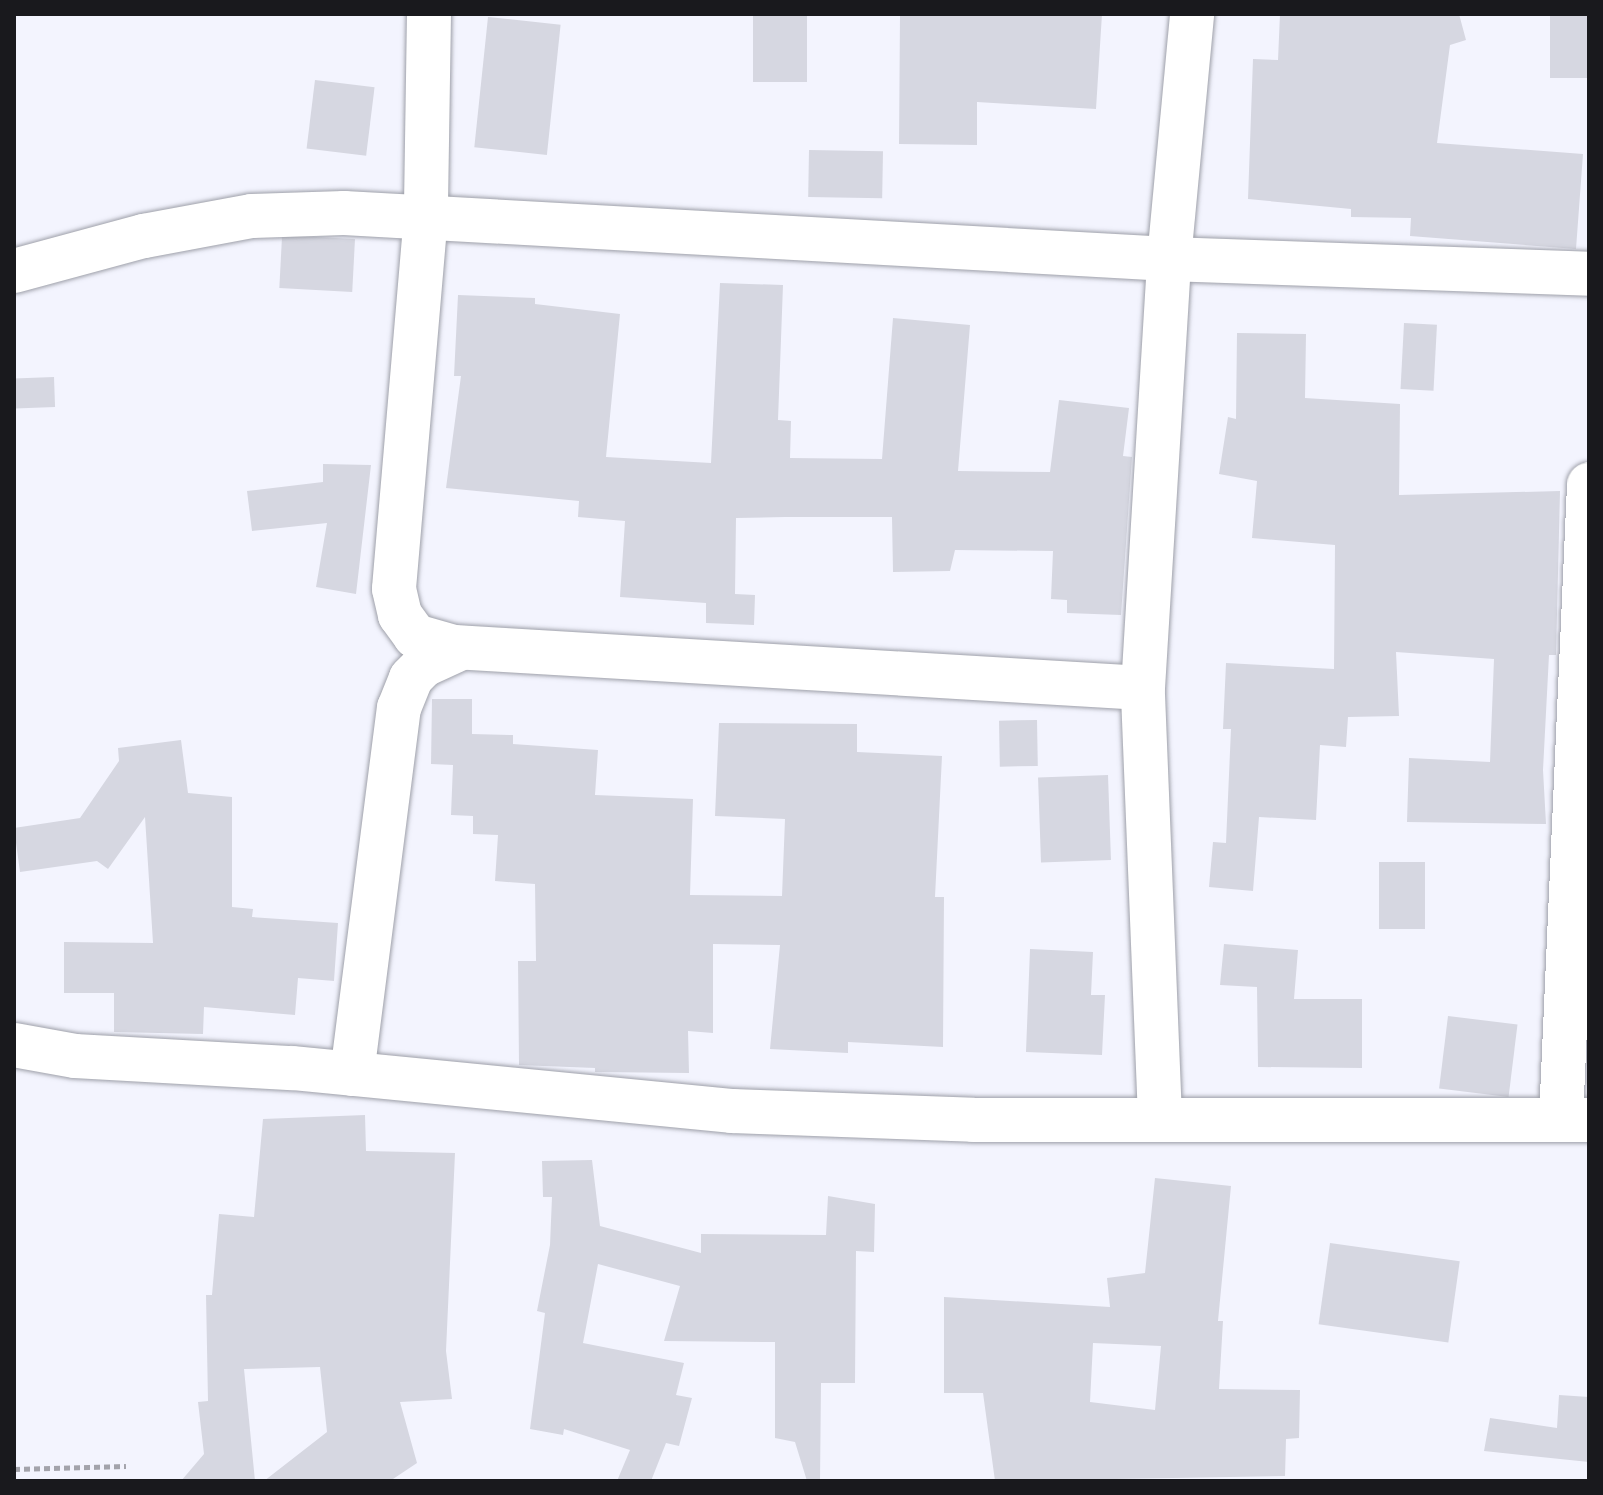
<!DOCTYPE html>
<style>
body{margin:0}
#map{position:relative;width:1603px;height:1495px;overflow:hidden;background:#f3f4fe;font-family:Commissioner,sans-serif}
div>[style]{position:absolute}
.building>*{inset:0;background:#d6d7e1;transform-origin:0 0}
.path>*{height:5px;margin-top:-2.5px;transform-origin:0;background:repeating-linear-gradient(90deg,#a3a3ab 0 6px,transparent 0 10px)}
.roads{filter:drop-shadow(0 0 2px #9ea0a9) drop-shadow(0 0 2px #9ea0a9)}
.minor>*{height:44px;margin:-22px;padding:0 22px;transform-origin:22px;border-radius:22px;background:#fff}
span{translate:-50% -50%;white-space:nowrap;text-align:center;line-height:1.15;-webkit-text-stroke:6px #fff;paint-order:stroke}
.frame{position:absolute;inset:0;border:16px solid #19191d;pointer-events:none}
</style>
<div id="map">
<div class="building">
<div style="left:753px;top:14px;width:54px;height:68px"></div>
<div style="clip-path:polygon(900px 14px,1102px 14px,1096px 109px,977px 102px,977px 145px,899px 144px)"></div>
<div style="clip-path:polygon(1280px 14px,1459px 14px,1466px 40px,1450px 45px,1437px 143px,1583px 154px,1576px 249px,1410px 236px,1411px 218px,1351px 217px,1351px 209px,1248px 199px,1253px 59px,1278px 60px)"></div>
<div style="left:1550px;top:14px;width:38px;height:64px"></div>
<div style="left:488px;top:17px;width:73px;height:131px;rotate:6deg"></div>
<div style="left:315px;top:80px;width:60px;height:69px;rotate:7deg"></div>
<div style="left:809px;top:150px;width:74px;height:47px;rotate:1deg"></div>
<div style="left:355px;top:239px;width:53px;height:73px;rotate:93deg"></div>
<div style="clip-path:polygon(720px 283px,783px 285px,778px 420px,791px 421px,790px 458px,882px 459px,893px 318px,970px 325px,958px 471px,1050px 472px,1059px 400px,1129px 408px,1123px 456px,1132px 457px,1121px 615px,1067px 613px,1067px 600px,1051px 599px,1053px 551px,955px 550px,950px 571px,893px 572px,892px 517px,785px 517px,736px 518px,735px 594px,755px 595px,754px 625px,706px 623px,706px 603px,620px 597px,625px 521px,578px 517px,579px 501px,446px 488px,461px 376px,454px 376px,458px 295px,535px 298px,535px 304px,620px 314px,606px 457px,711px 463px)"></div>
<div style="left:1404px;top:323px;width:33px;height:66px;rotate:3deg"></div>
<div style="clip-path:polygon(1237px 333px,1306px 334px,1305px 398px,1400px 404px,1399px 495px,1560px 491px,1556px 655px,1549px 655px,1543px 770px,1546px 824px,1407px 822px,1409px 758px,1490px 762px,1494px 659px,1396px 652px,1399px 716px,1348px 717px,1346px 747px,1320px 745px,1316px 820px,1259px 817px,1253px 891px,1209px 887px,1213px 842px,1226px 843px,1231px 729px,1223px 729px,1226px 663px,1334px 669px,1335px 545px,1252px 538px,1257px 481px,1219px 474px,1228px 417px,1236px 419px)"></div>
<div style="left:54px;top:377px;width:30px;height:40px;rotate:88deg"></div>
<div style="clip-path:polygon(323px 464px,371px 465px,356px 594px,316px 587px,327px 523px,252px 531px,247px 491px,323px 482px)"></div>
<div style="clip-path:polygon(432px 699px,472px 699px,472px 734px,513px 735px,513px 744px,598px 750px,595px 795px,693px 799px,690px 895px,782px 896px,785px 819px,715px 816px,719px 723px,857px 724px,857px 752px,942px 756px,935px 897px,944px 897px,943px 1047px,848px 1042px,848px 1053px,770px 1049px,780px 945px,713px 944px,713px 1033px,688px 1031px,689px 1073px,595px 1072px,595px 1068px,519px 1065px,518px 961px,536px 961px,535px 884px,495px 881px,498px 835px,473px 834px,473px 816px,451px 815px,453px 765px,431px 764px)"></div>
<div style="left:1037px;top:720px;width:46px;height:38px;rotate:89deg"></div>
<div style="clip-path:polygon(181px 740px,188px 793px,232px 797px,232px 907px,253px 909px,252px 917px,338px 923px,334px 981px,298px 978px,295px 1015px,204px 1007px,203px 1034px,114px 1032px,114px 993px,64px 993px,64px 942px,153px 943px,145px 817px,108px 869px,97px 861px,20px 872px,14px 828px,80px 818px,119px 761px,118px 748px)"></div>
<div style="left:1108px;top:775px;width:85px;height:70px;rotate:88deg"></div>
<div style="left:1379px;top:862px;width:46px;height:67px"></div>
<div style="clip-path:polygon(1224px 944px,1298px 950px,1294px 999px,1362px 999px,1362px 1068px,1258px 1067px,1257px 987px,1220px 985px)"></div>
<div style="clip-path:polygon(1030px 949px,1093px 952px,1091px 995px,1105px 995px,1102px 1055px,1026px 1052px)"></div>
<div style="left:1448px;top:1016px;width:70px;height:73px;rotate:7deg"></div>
<div style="clip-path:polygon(365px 1115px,366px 1151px,455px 1153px,446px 1351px,452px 1399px,400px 1402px,417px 1463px,390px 1481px,264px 1481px,327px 1432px,320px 1367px,244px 1369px,255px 1481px,181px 1481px,204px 1454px,198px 1402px,208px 1401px,206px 1295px,212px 1295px,219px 1214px,254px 1217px,263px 1119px)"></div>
<div style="clip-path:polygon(592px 1160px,600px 1226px,701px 1253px,701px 1234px,826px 1235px,828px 1196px,875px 1204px,874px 1252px,856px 1251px,855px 1383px,821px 1383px,820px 1481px,807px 1481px,795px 1442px,775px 1438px,775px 1342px,664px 1341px,680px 1286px,598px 1264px,583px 1343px,684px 1363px,676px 1395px,692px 1398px,679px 1446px,666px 1443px,651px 1481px,617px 1481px,630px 1450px,564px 1429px,563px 1435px,530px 1429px,545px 1313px,537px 1311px,550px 1245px,552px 1197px,543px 1197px,542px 1161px)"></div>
<div style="clip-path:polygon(evenodd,1155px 1178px,1231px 1186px,1218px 1321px,1223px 1321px,1219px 1389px,1300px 1390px,1299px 1438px,1286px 1439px,1285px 1476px,995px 1481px,983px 1393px,944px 1393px,944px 1297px,1110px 1307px,1107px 1278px,1145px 1273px,1155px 1178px,1093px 1343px,1161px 1346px,1155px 1410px,1090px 1402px,1093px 1343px)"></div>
<div style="left:1330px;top:1243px;width:131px;height:82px;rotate:8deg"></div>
<div style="clip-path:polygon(1559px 1395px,1589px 1397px,1589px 1462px,1484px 1451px,1490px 1418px,1557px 1428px)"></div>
</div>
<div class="path">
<div style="left:14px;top:1469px;width:112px;rotate:-1.5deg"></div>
</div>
<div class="roads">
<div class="minor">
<div style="left:429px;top:14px;width:201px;rotate:90.9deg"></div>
<div style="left:426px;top:215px;width:375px;rotate:94.9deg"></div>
<div style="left:394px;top:589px;width:27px;rotate:77deg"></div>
<div style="left:400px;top:615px;width:26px;rotate:54deg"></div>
<div style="left:415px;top:636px;width:41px;rotate:15.8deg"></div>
<div style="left:454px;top:647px;width:690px;rotate:3.41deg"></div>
<div style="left:14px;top:271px;width:135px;rotate:-15.1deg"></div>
<div style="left:144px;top:236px;width:110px;rotate:-10.5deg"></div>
<div style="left:252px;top:216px;width:92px;rotate:-1.9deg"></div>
<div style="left:344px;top:213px;width:826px;rotate:3.19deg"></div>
<div style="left:1169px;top:259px;width:420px;rotate:2deg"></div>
<div style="left:14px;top:1045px;width:62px;rotate:10.2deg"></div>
<div style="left:75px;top:1056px;width:218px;rotate:3.2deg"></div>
<div style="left:293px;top:1068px;width:441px;rotate:5.6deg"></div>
<div style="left:732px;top:1111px;width:241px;rotate:2.1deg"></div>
<div style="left:973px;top:1120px;width:616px"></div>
<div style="left:352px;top:1074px;width:369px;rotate:-82.7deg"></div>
<div style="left:399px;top:708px;width:32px;rotate:-68deg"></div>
<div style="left:411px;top:678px;width:18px;rotate:-45deg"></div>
<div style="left:424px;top:665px;width:41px;rotate:-24.7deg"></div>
<div style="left:1160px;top:1118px;width:430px;rotate:-92.3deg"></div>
<div style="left:1143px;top:688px;width:430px;rotate:-86.5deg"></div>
<div style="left:1169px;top:259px;width:246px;rotate:-84.6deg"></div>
<div style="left:1561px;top:1119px;width:635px;rotate:-87.47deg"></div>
</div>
</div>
<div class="frame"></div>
</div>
